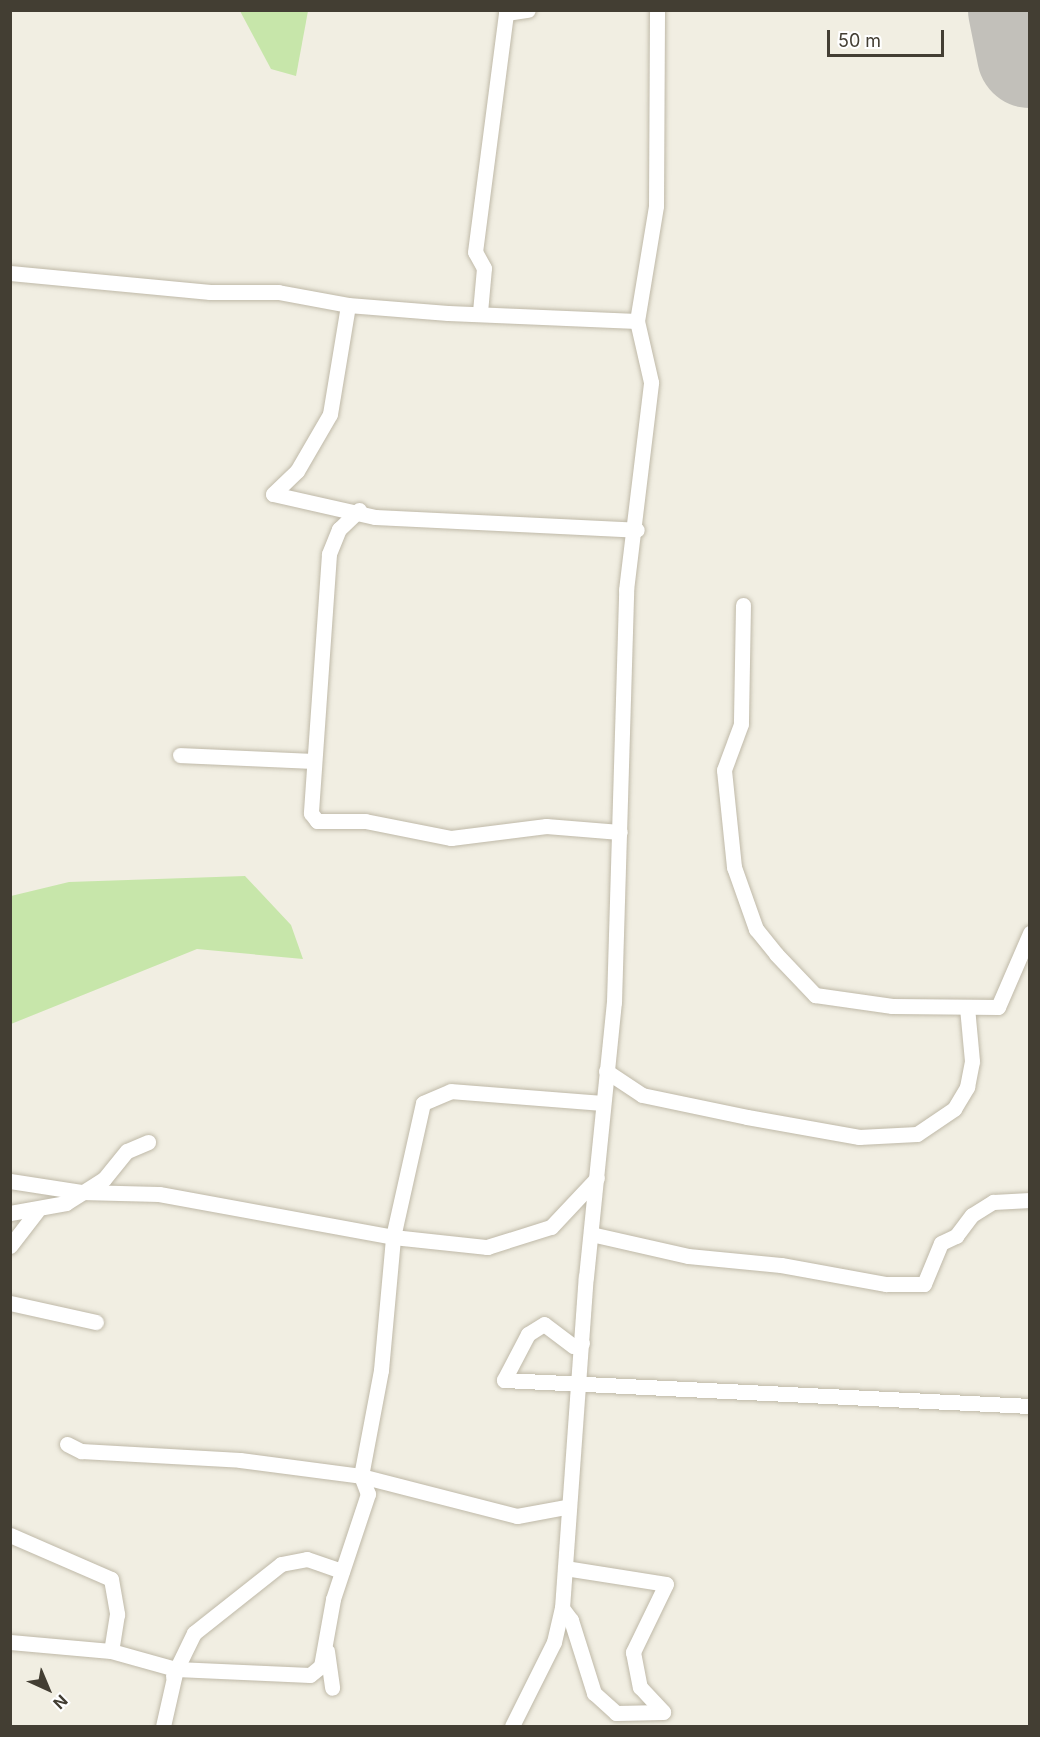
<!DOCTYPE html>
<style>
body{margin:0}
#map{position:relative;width:1040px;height:1737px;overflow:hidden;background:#f1eee2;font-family:Inter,sans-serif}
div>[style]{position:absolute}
.green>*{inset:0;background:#c7e6aa}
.runway>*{height:106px;margin:-53px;padding:0 53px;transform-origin:53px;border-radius:53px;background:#c2c0ba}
.roads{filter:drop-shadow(0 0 2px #bfb9a8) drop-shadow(0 0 2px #bfb9a8)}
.street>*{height:15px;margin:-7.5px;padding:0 7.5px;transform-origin:7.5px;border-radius:7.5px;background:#fff}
span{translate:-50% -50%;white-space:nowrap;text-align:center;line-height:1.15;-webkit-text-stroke:5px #fff;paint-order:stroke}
.frame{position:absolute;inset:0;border:12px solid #433e33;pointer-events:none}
.north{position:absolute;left:18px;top:1659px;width:60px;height:60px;-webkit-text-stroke:4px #fff;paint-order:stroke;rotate:136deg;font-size:16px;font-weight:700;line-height:24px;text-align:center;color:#433e33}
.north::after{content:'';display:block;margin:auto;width:21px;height:27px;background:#433e33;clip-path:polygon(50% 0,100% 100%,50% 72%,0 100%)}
.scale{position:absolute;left:827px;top:30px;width:117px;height:27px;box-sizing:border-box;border:3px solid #433e33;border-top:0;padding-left:8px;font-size:18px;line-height:21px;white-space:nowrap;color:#433e33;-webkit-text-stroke:4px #fff;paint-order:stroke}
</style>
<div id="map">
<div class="green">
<div style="clip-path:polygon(240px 11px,308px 11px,296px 76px,271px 69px)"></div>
<div style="clip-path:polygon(245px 876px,291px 925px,303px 959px,197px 949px,11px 1024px,11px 896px,69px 882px)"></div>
</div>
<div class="runway">
<div style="left:1021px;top:10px;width:46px;rotate:78.7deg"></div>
</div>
<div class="roads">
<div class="street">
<div style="left:10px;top:273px;width:201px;rotate:5.4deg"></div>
<div style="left:210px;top:292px;width:68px"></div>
<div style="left:278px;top:292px;width:71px;rotate:10.5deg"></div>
<div style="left:348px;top:305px;width:100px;rotate:4.6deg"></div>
<div style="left:448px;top:313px;width:189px;rotate:2.4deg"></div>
<div style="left:480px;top:312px;width:44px;rotate:-84.8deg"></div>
<div style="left:484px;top:268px;width:18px;rotate:-119deg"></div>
<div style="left:475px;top:252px;width:241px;rotate:-82.6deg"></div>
<div style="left:506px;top:13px;width:22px;rotate:-8deg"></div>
<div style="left:273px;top:494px;width:105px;rotate:12.7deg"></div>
<div style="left:375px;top:517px;width:262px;rotate:2.8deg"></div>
<div style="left:273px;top:494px;width:33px;rotate:-44deg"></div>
<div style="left:297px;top:471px;width:66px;rotate:-59.9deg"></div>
<div style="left:330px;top:414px;width:110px;rotate:-80.6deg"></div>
<div style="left:359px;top:510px;width:28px;rotate:136deg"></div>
<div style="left:339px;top:529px;width:27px;rotate:112deg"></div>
<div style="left:329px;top:554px;width:260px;rotate:94deg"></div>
<div style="left:311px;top:813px;width:10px;rotate:53deg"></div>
<div style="left:317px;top:821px;width:48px"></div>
<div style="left:365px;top:821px;width:88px;rotate:11.2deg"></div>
<div style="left:451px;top:838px;width:96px;rotate:-7.2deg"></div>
<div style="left:546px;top:826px;width:74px;rotate:4.6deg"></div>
<div style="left:743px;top:605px;width:119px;rotate:91deg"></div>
<div style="left:741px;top:724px;width:49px;rotate:110.3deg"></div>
<div style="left:724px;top:770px;width:98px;rotate:84.1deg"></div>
<div style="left:734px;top:867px;width:66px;rotate:70.5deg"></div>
<div style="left:756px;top:929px;width:32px;rotate:51deg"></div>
<div style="left:776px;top:954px;width:57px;rotate:46.4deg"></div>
<div style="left:815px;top:995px;width:78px;rotate:8.1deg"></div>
<div style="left:892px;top:1006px;width:106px;rotate:0.5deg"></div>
<div style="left:998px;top:1007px;width:81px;rotate:-66.6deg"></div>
<div style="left:180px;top:755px;width:132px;rotate:2.6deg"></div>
<div style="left:606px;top:1071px;width:43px;rotate:33.7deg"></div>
<div style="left:642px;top:1095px;width:107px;rotate:11.8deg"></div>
<div style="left:747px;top:1117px;width:114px;rotate:10.1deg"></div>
<div style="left:859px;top:1137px;width:58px;rotate:-3deg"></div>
<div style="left:917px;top:1134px;width:45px;rotate:-34deg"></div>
<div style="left:954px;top:1109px;width:26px;rotate:-59deg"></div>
<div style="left:967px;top:1087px;width:26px;rotate:-79deg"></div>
<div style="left:972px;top:1061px;width:54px;rotate:-95.3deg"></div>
<div style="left:10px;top:1181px;width:72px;rotate:8.8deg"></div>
<div style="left:81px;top:1192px;width:78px;rotate:1.5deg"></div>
<div style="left:159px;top:1194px;width:238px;rotate:10.4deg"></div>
<div style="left:393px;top:1237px;width:95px;rotate:6.1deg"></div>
<div style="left:487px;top:1247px;width:67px;rotate:-17.4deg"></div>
<div style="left:551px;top:1227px;width:67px;rotate:-46.8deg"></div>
<div style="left:10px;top:1213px;width:57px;rotate:-10.1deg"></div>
<div style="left:66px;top:1203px;width:45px;rotate:-32.3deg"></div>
<div style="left:104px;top:1179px;width:36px;rotate:-51deg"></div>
<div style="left:127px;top:1151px;width:23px;rotate:-23deg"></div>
<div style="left:591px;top:1234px;width:99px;rotate:12.8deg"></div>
<div style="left:688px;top:1256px;width:93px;rotate:5.5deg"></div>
<div style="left:781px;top:1265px;width:107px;rotate:10.3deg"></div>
<div style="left:886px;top:1284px;width:38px"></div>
<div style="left:924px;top:1284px;width:44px;rotate:-67.5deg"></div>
<div style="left:941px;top:1243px;width:17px;rotate:-25deg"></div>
<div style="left:956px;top:1236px;width:26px;rotate:-53deg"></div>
<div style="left:972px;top:1215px;width:25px;rotate:-32deg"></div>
<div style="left:993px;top:1202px;width:37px;rotate:-3deg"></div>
<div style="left:10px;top:1246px;width:44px;rotate:-52.4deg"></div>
<div style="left:10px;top:1303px;width:88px;rotate:12.5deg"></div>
<div style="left:582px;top:1343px;width:9px;rotate:162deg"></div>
<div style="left:573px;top:1346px;width:36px;rotate:-143deg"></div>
<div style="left:544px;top:1324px;width:19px;rotate:148deg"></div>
<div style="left:528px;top:1334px;width:52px;rotate:117.6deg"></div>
<div style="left:504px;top:1380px;width:527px;rotate:2.83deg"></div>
<div style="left:67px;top:1444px;width:16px;rotate:27deg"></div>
<div style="left:81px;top:1451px;width:159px;rotate:3.2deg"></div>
<div style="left:240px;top:1460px;width:122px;rotate:7.5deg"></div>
<div style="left:361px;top:1476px;width:161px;rotate:14.4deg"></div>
<div style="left:517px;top:1516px;width:50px;rotate:-10.4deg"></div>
<div style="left:10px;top:1535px;width:110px;rotate:23.5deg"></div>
<div style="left:111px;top:1579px;width:36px;rotate:80deg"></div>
<div style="left:117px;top:1614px;width:37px;rotate:99deg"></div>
<div style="left:111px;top:1651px;width:67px;rotate:15.5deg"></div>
<div style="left:176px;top:1669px;width:58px;rotate:102.8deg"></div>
<div style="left:565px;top:1568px;width:102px;rotate:9deg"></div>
<div style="left:666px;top:1584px;width:76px;rotate:115.9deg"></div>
<div style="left:633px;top:1652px;width:36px;rotate:79deg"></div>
<div style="left:640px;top:1687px;width:34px;rotate:47deg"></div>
<div style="left:562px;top:1608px;width:15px;rotate:53deg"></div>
<div style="left:571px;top:1620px;width:77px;rotate:72.5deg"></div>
<div style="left:594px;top:1693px;width:30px;rotate:42deg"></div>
<div style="left:616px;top:1713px;width:47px;rotate:-1.2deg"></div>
<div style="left:10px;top:1642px;width:101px;rotate:5.1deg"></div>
<div style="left:327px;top:1651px;width:37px;rotate:82deg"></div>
<div style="left:176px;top:1669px;width:134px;rotate:2.6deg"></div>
<div style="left:310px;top:1675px;width:14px;rotate:-39deg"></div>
<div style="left:321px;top:1666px;width:68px;rotate:-79.8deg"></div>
<div style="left:333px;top:1599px;width:111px;rotate:-71.6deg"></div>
<div style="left:368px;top:1494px;width:19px;rotate:-111deg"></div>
<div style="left:361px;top:1476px;width:108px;rotate:-79.3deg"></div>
<div style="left:381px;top:1370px;width:134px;rotate:-84.8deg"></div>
<div style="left:393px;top:1237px;width:137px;rotate:-77.4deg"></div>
<div style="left:423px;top:1103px;width:30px;rotate:-23deg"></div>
<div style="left:451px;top:1091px;width:151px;rotate:4.5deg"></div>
<div style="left:173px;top:1676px;width:48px;rotate:-64deg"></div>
<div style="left:194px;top:1633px;width:111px;rotate:-38.4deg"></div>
<div style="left:281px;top:1564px;width:26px;rotate:-11deg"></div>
<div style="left:307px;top:1559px;width:37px;rotate:19deg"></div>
<div style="left:512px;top:1726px;width:94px;rotate:-63.4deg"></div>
<div style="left:554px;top:1642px;width:35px;rotate:-77deg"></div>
<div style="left:562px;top:1608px;width:332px;rotate:-85.9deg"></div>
<div style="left:586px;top:1277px;width:276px;rotate:-84.2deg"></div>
<div style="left:614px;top:1002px;width:412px;rotate:-88.3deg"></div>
<div style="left:626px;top:590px;width:209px;rotate:-83.1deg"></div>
<div style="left:651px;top:382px;width:63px;rotate:-102.9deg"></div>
<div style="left:637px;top:321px;width:117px;rotate:-80.6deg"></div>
<div style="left:656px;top:206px;width:196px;rotate:-89.7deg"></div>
</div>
</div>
<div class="frame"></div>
<div class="north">N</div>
<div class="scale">50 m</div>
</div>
